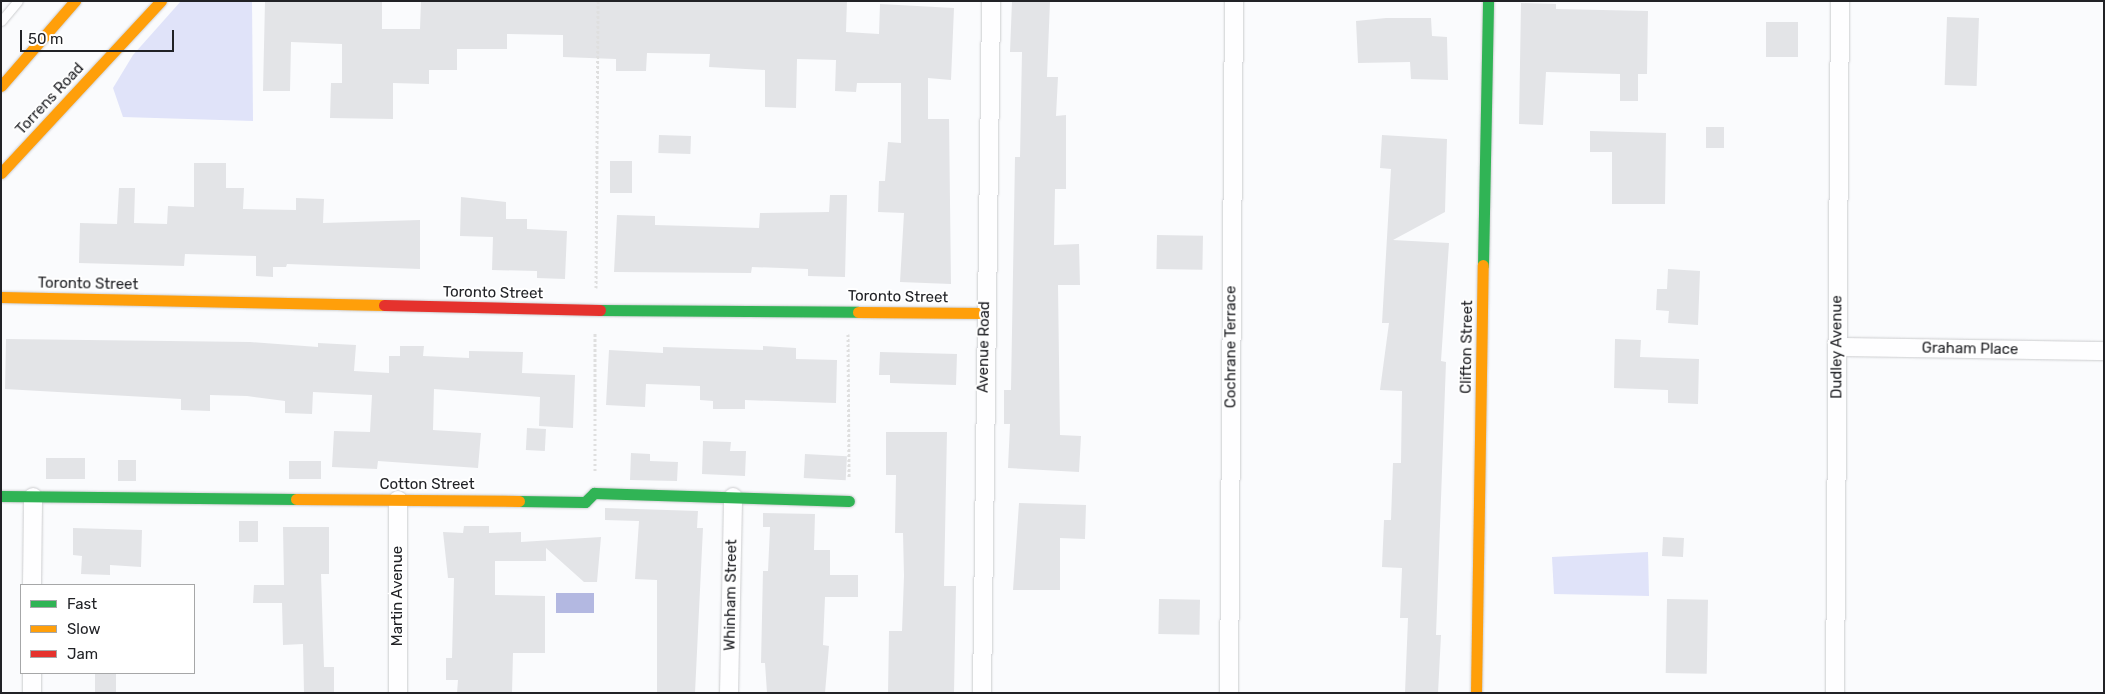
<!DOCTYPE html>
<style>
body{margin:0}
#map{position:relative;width:2105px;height:694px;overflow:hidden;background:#fafbfd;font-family:Rubik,sans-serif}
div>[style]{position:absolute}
.green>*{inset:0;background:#e0e3f9}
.water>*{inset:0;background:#b3b8e1;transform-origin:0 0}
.building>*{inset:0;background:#e3e4e7;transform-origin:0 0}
.path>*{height:3px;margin-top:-1.5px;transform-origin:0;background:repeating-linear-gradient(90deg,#dfdfdf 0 2.5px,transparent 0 5px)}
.roads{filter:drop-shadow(0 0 1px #cccdcf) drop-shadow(0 0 1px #cccdcf)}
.lane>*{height:9px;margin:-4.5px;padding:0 4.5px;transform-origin:4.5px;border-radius:4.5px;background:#fefeff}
.street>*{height:18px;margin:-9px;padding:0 9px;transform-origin:9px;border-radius:9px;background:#fefeff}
.fast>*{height:11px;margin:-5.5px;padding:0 5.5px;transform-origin:5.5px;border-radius:5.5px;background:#30b455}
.slow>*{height:11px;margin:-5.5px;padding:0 5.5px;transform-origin:5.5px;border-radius:5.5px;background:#ff9f0a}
.jam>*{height:11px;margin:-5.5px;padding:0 5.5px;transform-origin:5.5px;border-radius:5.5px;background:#e5322d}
span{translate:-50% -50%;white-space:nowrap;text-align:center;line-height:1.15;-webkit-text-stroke:4px #fff;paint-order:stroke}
.street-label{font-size:15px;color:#212226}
.frame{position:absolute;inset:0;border:2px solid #212226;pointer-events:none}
.legend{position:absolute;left:20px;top:584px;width:175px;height:90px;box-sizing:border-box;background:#fff;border:1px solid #a6a7a8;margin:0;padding:6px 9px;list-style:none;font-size:15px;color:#212226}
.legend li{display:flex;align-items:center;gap:10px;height:25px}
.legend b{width:25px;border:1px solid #a6a7a8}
.scale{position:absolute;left:20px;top:30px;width:154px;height:22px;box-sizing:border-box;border:2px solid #212226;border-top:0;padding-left:6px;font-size:15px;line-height:18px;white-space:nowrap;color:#212226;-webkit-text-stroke:4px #fff;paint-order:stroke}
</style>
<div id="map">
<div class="green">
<div style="clip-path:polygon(181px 1px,252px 1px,253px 121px,123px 117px,113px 88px,133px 55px)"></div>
<div style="clip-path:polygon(1648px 552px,1649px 596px,1554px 594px,1552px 557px)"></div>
</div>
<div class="water">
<div style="left:556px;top:593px;width:38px;height:20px"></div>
</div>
<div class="building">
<div style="clip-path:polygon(265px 1px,382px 1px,382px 29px,420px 29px,421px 1px,847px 1px,846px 32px,879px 34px,880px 4px,954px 8px,951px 80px,928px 78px,928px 119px,949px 119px,951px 284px,900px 282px,904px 213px,878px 212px,879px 181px,885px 181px,888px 142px,901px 143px,901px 83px,857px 83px,856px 92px,835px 91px,836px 60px,797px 59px,796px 108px,765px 107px,765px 70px,709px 67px,710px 54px,647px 53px,646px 71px,616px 71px,616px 59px,563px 57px,563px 35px,507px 34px,507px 49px,457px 49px,457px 70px,429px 70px,429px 84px,393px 83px,393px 119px,330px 118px,331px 83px,342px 83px,342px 44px,291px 42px,290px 91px,263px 91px)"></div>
<div style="clip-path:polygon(1012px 1px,1050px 1px,1047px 77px,1058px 77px,1056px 116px,1066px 115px,1066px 189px,1055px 189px,1054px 245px,1079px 244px,1080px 285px,1058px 285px,1060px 435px,1081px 436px,1079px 472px,1008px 468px,1010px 424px,1004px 424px,1004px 390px,1011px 390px,1015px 157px,1020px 157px,1022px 52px,1010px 52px)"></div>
<div style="clip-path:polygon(1521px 3px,1556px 4px,1556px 9px,1648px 11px,1647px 74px,1638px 74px,1638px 101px,1620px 101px,1620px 74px,1546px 72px,1543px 125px,1519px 124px)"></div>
<div style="left:1947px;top:17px;width:32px;height:68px;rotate:2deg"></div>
<div style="clip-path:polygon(1386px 18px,1431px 18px,1432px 36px,1447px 37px,1448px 80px,1411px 79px,1410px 62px,1358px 63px,1356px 21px)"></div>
<div style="left:1766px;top:22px;width:32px;height:35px"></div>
<div style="left:1706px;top:127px;width:18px;height:21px"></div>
<div style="clip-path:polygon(1590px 131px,1666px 133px,1665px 204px,1612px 204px,1612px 152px,1590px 152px)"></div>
<div style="left:659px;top:135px;width:32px;height:18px;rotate:2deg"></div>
<div style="clip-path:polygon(1382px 135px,1447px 139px,1445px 212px,1393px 240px,1449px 243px,1441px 361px,1446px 362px,1436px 635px,1441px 635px,1438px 693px,1405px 693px,1408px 618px,1400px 618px,1402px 568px,1382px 567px,1384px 520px,1391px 520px,1393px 463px,1401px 463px,1402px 391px,1380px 390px,1389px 323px,1382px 323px,1391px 169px,1380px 168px)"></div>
<div style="left:610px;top:161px;width:22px;height:32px"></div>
<div style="clip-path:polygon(194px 163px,226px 163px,226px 188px,244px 188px,243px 209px,296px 210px,296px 198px,324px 199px,323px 223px,420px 220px,420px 269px,287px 264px,286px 267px,273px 267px,273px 277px,256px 276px,256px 256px,185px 254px,184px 266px,79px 263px,80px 223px,117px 224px,119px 188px,135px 188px,134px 223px,167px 224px,168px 206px,194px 207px)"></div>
<div style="clip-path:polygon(830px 195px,847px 195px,845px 277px,808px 276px,808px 269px,752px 267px,751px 273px,614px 272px,617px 215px,655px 216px,655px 225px,759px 228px,760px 213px,829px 212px)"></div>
<div style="clip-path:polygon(461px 197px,506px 202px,506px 219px,527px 219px,527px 229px,567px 231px,565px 279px,537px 278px,537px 271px,492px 270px,493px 237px,460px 236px)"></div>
<div style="left:1157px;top:235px;width:46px;height:34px;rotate:1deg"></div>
<div style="clip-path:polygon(1668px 269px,1700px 271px,1698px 325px,1668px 323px,1669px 311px,1656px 310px,1657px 289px,1667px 289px)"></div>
<div style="clip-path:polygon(6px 339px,250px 342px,318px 347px,318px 343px,356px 345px,354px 371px,389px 373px,389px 356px,400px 356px,400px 346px,424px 346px,423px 356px,469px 358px,469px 351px,523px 352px,522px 373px,575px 375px,573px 428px,539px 426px,540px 397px,434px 389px,433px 430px,481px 433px,478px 468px,378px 461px,377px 469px,332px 467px,334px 431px,370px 432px,372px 395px,313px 392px,312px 414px,285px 413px,285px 401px,247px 396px,210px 395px,210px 411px,181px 410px,181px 399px,5px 389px)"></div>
<div style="clip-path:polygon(1615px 339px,1641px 340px,1640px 357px,1699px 359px,1698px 404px,1668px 403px,1668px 390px,1614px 388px)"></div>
<div style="clip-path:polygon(763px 346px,796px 348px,796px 359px,837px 360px,836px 403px,745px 400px,745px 409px,713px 409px,713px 401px,700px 400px,700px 386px,646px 384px,645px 407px,606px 405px,609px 350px,663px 353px,663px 347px,763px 350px)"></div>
<div style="clip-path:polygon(880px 352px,957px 354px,956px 385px,890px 383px,890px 375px,879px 375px)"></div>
<div style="left:527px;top:428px;width:19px;height:22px;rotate:3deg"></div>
<div style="clip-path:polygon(886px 432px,947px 432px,944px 586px,956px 586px,954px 693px,888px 693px,889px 631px,902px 631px,904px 576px,903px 533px,895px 533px,896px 475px,886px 475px)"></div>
<div style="clip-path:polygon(703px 441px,731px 442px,730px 451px,746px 451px,745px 476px,702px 474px)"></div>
<div style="clip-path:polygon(631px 453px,650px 454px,650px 461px,678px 462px,677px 481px,630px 480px)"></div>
<div style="left:805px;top:454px;width:42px;height:24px;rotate:3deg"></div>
<div style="left:46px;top:458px;width:39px;height:21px"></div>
<div style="left:118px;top:460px;width:18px;height:21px"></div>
<div style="left:289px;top:461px;width:32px;height:18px"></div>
<div style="clip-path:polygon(1019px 503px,1086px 505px,1085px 539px,1060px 538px,1060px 590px,1013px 590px)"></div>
<div style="clip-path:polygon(605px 508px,698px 511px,697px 528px,703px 528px,695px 693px,657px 693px,657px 580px,635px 579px,639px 521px,605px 520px)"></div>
<div style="clip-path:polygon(763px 513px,815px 514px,814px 550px,830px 550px,830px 575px,858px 575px,858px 597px,825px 597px,823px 645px,829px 646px,825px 693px,767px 693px,765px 663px,761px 663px,763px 571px,768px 571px,770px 527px,763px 527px)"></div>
<div style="left:239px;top:521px;width:19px;height:21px"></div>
<div style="clip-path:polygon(464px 526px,489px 526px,489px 533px,521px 532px,521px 542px,601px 537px,597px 582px,584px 582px,546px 548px,546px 561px,495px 561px,495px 595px,545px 596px,545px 653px,513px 653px,512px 693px,457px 693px,458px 680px,446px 680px,446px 658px,452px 658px,454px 578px,448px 578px,443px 532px,463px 533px)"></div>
<div style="clip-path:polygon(283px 527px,329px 527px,329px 574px,321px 574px,324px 667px,334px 667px,334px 693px,304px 693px,303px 644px,283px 645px,282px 603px,253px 603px,254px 585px,284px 585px)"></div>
<div style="clip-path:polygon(73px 528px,142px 530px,141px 567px,110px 565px,110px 575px,81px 574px,82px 556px,73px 555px)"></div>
<div style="left:1663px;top:537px;width:21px;height:19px;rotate:3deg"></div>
<div style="left:1159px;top:599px;width:41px;height:35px;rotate:1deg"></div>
<div style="left:1667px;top:599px;width:41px;height:74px;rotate:1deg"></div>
<div style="left:95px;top:673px;width:21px;height:20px"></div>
</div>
<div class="path">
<div style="left:596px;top:288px;width:287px;rotate:-89.6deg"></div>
<div style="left:848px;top:334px;width:144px;rotate:89.6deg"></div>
<div style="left:595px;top:471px;width:139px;rotate:-90deg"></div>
</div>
<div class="roads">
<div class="lane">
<div style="left:1px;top:21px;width:26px;rotate:-50deg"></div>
</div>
<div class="street">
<div style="left:1837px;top:347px;width:267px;rotate:0.9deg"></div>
<div style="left:32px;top:585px;width:88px;rotate:-89.3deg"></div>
<div style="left:32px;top:693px;width:20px;rotate:-90deg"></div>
<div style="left:398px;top:693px;width:193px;rotate:-90deg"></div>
<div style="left:729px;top:693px;width:196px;rotate:-88.8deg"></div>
<div style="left:982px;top:693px;width:692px;rotate:-89.25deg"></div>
<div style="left:1229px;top:693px;width:692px;rotate:-89.59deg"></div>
<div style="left:1835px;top:693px;width:692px;rotate:-89.59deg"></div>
</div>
<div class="fast">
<div style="left:1483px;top:265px;width:264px;rotate:-88.9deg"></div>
<div style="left:600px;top:310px;width:258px;rotate:0.4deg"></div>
<div style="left:1px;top:496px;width:295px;rotate:0.6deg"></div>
<div style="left:519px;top:501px;width:66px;rotate:0.9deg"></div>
<div style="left:585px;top:502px;width:13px;rotate:-45deg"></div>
<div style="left:594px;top:493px;width:255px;rotate:1.8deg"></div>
</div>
<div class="slow">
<div style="left:1px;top:86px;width:113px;rotate:-49deg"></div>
<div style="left:1px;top:173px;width:235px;rotate:-47.1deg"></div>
<div style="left:1px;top:297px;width:383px;rotate:1.2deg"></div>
<div style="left:858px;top:312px;width:126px;rotate:0.5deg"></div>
<div style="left:296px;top:499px;width:223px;rotate:0.5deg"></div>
<div style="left:1476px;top:693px;width:428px;rotate:-89.1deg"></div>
</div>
<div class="jam">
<div style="left:384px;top:305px;width:216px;rotate:1.3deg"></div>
</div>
</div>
<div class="street-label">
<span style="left:50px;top:99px;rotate:-47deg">Torrens Road</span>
<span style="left:88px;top:284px;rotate:1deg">Toronto Street</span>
<span style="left:493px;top:293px;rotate:1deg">Toronto Street</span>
<span style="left:898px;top:297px;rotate:1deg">Toronto Street</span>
<span style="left:984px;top:347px;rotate:-89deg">Avenue Road</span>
<span style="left:1231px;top:347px;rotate:-90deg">Cochrane Terrace</span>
<span style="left:1467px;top:347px;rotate:-89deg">Clifton Street</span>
<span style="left:1837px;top:347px;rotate:-90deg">Dudley Avenue</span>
<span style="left:1970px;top:349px;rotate:1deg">Graham Place</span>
<span style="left:427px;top:485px">Cotton Street</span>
<span style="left:731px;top:595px;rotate:-89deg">Whinham Street</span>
<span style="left:398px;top:596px;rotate:-90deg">Martin Avenue</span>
</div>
<div class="frame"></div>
<ul class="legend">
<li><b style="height:6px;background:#30b455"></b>Fast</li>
<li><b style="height:6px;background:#ff9f0a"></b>Slow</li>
<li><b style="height:6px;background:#e5322d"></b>Jam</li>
</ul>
<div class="scale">50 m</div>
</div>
